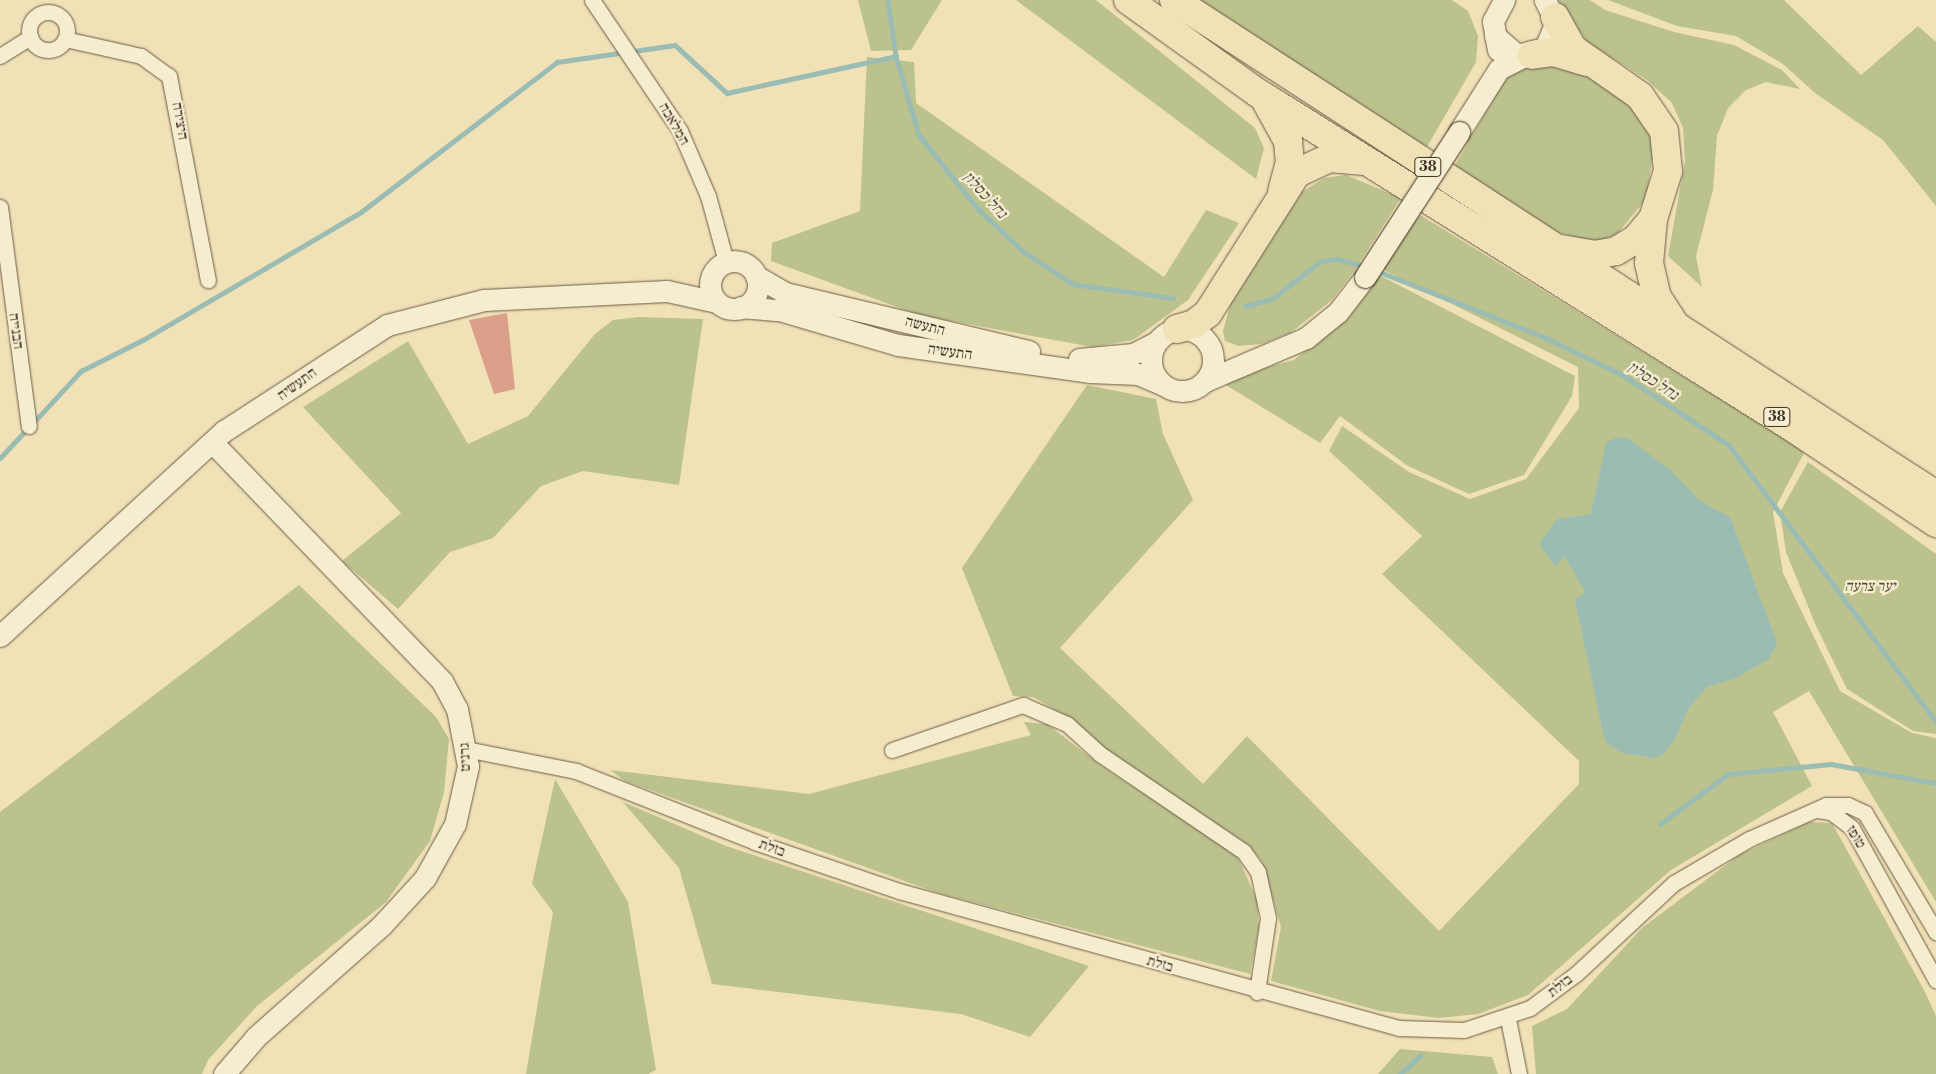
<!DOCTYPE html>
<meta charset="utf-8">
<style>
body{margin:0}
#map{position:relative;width:1936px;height:1074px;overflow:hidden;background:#f1e1b6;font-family:"Libre Bodoni","Frank Ruhl Libre",serif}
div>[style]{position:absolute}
.green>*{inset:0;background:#bbc28d}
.water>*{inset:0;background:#9bbcb3}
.stream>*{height:4.5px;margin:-2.25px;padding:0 2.25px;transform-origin:2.25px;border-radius:2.25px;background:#9bbcb3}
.building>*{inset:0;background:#daa089}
.roads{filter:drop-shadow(0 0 1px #6b5b46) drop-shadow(0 0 1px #6b5b46)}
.street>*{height:15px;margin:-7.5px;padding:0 7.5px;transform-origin:7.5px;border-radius:7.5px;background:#f6ecd0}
.street>.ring{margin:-7.5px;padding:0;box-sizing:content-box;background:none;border:15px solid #f6ecd0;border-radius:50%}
.secondary>*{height:21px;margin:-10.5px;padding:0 10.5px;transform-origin:10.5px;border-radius:10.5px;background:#f6ecd0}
.secondary>.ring{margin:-10.5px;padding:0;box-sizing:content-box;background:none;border:21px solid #f6ecd0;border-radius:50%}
.highway>*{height:28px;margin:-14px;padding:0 14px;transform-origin:14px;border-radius:14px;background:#f1e1b6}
.bridges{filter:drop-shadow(0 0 1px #3e2e21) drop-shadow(0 0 1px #3e2e21)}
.secondary-bridge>*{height:21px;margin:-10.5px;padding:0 10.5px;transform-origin:10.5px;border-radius:10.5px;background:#f6ecd0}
span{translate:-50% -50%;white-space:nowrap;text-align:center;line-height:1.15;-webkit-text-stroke:4.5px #f6ecd0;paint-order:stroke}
.shield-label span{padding:1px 4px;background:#f6ecd0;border:1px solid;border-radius:4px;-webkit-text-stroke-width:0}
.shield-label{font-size:14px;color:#3e2e21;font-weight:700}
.street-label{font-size:15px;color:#3e2e21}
.park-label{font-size:15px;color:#574c37;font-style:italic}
.water-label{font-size:16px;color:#555246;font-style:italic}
</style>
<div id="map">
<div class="green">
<div style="clip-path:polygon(858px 0,942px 0,911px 50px,871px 51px)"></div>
<div style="clip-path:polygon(1016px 0,1096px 0,1255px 128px,1264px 148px,1256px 179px)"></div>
<div style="clip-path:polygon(1196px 0,1452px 0,1468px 11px,1478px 36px,1476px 62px,1427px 147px,1240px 34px)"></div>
<div style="clip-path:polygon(1558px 0,1590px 0,1605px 10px,1674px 32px,1734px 45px,1782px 70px,1800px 89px,1766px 82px,1746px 90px,1728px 108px,1717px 136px,1713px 190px,1696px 256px,1702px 287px,1668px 256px,1685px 161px,1683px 128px,1672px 103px,1647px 80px,1587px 42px)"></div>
<div style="clip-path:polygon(1608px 0,1784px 0,1861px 75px,1918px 26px,1936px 42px,1936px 206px,1883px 140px,1815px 93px,1783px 64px,1736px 36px,1677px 26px)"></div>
<div style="clip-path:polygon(867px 57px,914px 62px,916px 103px,1164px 277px,1206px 210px,1239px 223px,1188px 300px,1133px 340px,1092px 347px,919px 315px,771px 261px,772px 243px,860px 211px)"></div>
<div style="clip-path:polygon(1548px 66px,1575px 70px,1613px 91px,1649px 125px,1654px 149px,1646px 199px,1617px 234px,1596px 243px,1557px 232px,1454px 167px,1506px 77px,1522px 67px)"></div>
<div style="clip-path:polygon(1346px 175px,1401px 198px,1355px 270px,1332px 300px,1290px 333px,1262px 344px,1238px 346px,1225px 341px,1223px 331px,1230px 305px,1302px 192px,1324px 178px)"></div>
<div style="clip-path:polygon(1420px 215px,1805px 451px,1773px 512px,1783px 573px,1840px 691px,1912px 733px,1936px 738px,1936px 902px,1809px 691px,1773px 712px,1812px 786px,1671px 870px,1528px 995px,1478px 1014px,1439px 1018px,1380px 1011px,1271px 981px,1281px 927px,1262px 861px,1248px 845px,1109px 752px,1074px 721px,1033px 697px,1013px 696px,962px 568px,1087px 385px,1156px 399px,1163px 434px,1193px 500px,1060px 648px,1203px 784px,1247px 736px,1439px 931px,1579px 784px,1579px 761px,1382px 574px,1422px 536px,1329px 451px,1342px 426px,1409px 472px,1470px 499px,1526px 479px,1579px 408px,1578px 367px,1382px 269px)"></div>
<div style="clip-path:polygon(1379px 275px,1575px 376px,1572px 396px,1524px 475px,1469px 494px,1408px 466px,1340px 416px,1320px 443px,1218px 380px,1294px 360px,1348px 315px)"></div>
<div style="clip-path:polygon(638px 317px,703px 319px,679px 485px,583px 471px,541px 486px,493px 538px,450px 552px,398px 609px,342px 561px,401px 513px,303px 407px,408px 341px,468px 444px,528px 416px,595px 334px,613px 320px)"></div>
<div style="clip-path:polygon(1808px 462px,1936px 554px,1936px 734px,1913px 731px,1847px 689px,1816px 626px,1786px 552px,1780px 512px)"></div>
<div style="clip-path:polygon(299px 585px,436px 717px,449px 739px,444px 792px,430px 841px,386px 902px,257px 1006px,208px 1060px,202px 1074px,0 1074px,0 812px)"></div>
<div style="clip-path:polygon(1024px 722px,1047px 724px,1103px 767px,1237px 855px,1257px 900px,1259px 928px,1250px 974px,938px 893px,625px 781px,610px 770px,809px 794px,1031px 735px)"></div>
<div style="clip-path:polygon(555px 779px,628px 902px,656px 1070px,648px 1074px,526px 1074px,553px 912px,532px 884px)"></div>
<div style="clip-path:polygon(623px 802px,726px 846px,1089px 966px,1030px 1037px,961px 1014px,712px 984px,679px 868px)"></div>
<div style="clip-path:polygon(1809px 822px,1832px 823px,1925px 992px,1936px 1016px,1936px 1074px,1536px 1074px,1532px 1026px,1567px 1009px,1642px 928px,1739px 855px)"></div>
<div style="clip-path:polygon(1400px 1049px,1492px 1057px,1498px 1074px,1378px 1074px)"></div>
</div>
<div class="water">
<div style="clip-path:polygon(1617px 437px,1627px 438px,1669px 469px,1700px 501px,1730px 517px,1777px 643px,1769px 659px,1736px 678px,1707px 687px,1688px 709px,1675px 739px,1663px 754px,1654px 758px,1622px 753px,1605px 742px,1575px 600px,1585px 592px,1565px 557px,1555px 566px,1539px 544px,1557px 519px,1591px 514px,1606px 443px)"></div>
</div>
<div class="stream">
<div style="left:888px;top:0;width:57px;rotate:81.9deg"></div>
<div style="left:896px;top:56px;width:82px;rotate:73.8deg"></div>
<div style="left:919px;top:135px;width:95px;rotate:51.4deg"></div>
<div style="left:978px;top:209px;width:62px;rotate:43deg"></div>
<div style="left:1023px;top:251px;width:60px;rotate:33.4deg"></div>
<div style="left:1073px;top:284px;width:101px;rotate:8deg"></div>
<div style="left:1375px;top:270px;width:182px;rotate:21.6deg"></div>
<div style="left:1544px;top:337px;width:85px;rotate:25.7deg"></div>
<div style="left:1621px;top:374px;width:129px;rotate:33.3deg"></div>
<div style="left:1729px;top:445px;width:346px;rotate:53.2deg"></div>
<div style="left:1245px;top:306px;width:28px;rotate:-15deg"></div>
<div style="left:1272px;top:299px;width:62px;rotate:-37.8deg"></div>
<div style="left:1321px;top:261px;width:16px;rotate:-7deg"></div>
<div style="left:1337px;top:259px;width:30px;rotate:14deg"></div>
<div style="left:33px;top:423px;width:71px;rotate:-47.3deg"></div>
<div style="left:81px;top:371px;width:69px;rotate:-26.6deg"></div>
<div style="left:143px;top:340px;width:253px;rotate:-30.4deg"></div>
<div style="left:361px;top:212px;width:247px;rotate:-37.4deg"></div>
<div style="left:557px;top:62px;width:119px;rotate:-8.2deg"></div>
<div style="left:675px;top:45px;width:71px;rotate:42.7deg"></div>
<div style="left:727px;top:93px;width:173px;rotate:-12.3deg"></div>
<div style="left:0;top:458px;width:41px;rotate:-47deg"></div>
<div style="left:1660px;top:824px;width:84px;rotate:-36.3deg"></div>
<div style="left:1728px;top:774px;width:103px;rotate:-5.5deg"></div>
<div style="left:1831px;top:764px;width:107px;rotate:10.3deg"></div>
<div style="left:1400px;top:1074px;width:27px;rotate:-42deg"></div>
</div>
<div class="building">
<div style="clip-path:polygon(507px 313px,515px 389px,494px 394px,469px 320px)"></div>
</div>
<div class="roads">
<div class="street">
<div style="left:592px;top:0;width:158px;rotate:56.1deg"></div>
<div style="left:680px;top:131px;width:71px;rotate:66.7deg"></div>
<div style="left:708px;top:196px;width:68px;rotate:74.7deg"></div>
<div class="ring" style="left:29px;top:12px;width:23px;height:23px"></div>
<div style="left:65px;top:39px;width:78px;rotate:12.6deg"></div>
<div style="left:141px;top:56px;width:34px;rotate:36deg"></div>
<div style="left:169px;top:76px;width:208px;rotate:79.2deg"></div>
<div style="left:0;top:56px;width:36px;rotate:-32deg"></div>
<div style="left:0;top:207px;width:221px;rotate:82.5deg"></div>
<div style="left:466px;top:749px;width:112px;rotate:11.3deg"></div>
<div style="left:576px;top:771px;width:193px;rotate:21.6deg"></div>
<div style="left:755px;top:842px;width:152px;rotate:18.8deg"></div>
<div style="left:899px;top:891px;width:518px;rotate:15.32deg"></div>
<div style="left:1399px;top:1028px;width:65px;rotate:1.8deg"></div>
<div style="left:1464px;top:1030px;width:70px;rotate:-18.4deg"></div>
<div style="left:1530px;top:1008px;width:57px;rotate:-36.5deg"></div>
<div style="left:1576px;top:974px;width:134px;rotate:-42.9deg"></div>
<div style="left:1674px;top:883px;width:87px;rotate:-30.4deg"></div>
<div style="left:1749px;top:839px;width:84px;rotate:-23.8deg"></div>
<div style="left:1826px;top:805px;width:22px"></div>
<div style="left:1848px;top:805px;width:19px;rotate:25deg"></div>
<div style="left:1865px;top:813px;width:139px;rotate:59.2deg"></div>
<div style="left:892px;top:750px;width:139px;rotate:-19deg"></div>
<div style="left:1023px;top:705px;width:48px;rotate:23.4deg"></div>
<div style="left:1067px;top:724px;width:45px;rotate:42.3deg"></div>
<div style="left:1100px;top:754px;width:174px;rotate:34.2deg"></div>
<div style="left:1244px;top:852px;width:24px;rotate:55deg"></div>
<div style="left:1258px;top:872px;width:47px;rotate:77.7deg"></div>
<div style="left:1268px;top:918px;width:75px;rotate:98.5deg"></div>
<div style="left:1817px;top:810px;width:14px;rotate:8deg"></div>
<div style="left:1831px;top:812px;width:26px;rotate:37deg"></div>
<div style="left:1852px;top:828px;width:174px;rotate:61.1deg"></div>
<div style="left:1508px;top:1019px;width:56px;rotate:78.7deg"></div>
</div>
<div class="secondary">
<div style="left:1495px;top:36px;width:29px;rotate:41deg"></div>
<div style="left:1517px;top:55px;width:29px;rotate:-14deg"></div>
<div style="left:1545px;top:48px;width:28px;rotate:-67deg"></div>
<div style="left:1556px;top:22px;width:25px;rotate:-117deg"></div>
<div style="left:1498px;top:50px;width:29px;rotate:-100deg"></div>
<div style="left:1493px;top:21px;width:24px;rotate:-62deg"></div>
<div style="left:1459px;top:132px;width:75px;rotate:-57.6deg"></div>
<div style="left:1499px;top:69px;width:31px;rotate:-27deg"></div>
<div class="ring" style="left:710px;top:261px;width:27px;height:27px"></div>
<div style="left:756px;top:276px;width:34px;rotate:30deg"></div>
<div style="left:785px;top:293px;width:251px;rotate:13.4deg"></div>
<div style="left:741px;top:307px;width:38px;rotate:5deg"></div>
<div style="left:779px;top:310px;width:124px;rotate:16.4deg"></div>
<div style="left:898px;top:345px;width:193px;rotate:8deg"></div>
<div style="left:1089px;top:372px;width:49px;rotate:2.3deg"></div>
<div style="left:1138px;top:374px;width:25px;rotate:23deg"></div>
<div class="ring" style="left:1151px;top:329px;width:41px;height:41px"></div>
<div style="left:1079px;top:359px;width:54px;rotate:-5.3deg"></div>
<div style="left:1133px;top:354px;width:25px;rotate:-27deg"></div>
<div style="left:1205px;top:381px;width:110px;rotate:-23.1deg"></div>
<div style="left:1306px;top:338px;width:41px;rotate:-39.1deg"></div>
<div style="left:1338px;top:312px;width:44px;rotate:-52.4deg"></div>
<div style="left:212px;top:442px;width:332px;rotate:46.1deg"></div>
<div style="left:442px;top:681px;width:32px;rotate:62deg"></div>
<div style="left:457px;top:709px;width:58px;rotate:79.1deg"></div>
<div style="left:468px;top:766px;width:59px;rotate:102.6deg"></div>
<div style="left:455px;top:824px;width:62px;rotate:119.1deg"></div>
<div style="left:425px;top:878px;width:64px;rotate:132.5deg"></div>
<div style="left:382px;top:925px;width:169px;rotate:138.4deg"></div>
<div style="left:256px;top:1037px;width:49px;rotate:130.9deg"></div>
<div style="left:0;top:636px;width:304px;rotate:-42.5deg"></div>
<div style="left:224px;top:431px;width:194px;rotate:-33deg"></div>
<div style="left:387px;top:325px;width:100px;rotate:-14.5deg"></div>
<div style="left:484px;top:300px;width:183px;rotate:-2.8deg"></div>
<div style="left:667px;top:291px;width:51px;rotate:12.4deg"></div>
</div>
<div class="highway">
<div style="left:1128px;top:0;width:160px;rotate:35.6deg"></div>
<div style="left:1258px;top:93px;width:626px;rotate:32.02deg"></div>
<div style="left:1789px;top:425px;width:177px;rotate:33.7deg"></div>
<div style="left:1174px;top:0;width:909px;rotate:33.01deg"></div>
<div style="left:1555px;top:17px;width:37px;rotate:61deg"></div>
<div style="left:1573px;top:49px;width:82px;rotate:35deg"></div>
<div style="left:1640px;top:96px;width:42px;rotate:55.6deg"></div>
<div style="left:1664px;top:131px;width:40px;rotate:84.3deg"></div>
<div style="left:1668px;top:171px;width:50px;rotate:107.4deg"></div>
<div style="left:1653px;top:219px;width:44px;rotate:95.2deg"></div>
<div style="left:1649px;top:263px;width:35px;rotate:77deg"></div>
<div style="left:1657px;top:297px;width:30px;rotate:57deg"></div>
<div style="left:1532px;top:55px;width:22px;rotate:-8deg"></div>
<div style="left:1554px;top:52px;width:34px;rotate:17deg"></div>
<div style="left:1266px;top:101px;width:46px;rotate:61.2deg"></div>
<div style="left:1288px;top:141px;width:21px;rotate:85deg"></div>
<div style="left:1290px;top:162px;width:30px;rotate:105deg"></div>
<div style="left:1561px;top:249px;width:34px;rotate:10deg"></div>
<div style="left:1594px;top:255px;width:22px;rotate:-10deg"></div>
<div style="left:1616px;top:251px;width:23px;rotate:-31deg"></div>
<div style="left:1636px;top:239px;width:26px;rotate:-50deg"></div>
<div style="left:1177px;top:329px;width:18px;rotate:-16deg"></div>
<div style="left:1194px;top:324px;width:18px;rotate:-38deg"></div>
<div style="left:1208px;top:313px;width:166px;rotate:-57.6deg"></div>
<div style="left:1297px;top:173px;width:35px;rotate:-25deg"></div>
<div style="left:1329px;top:158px;width:33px;rotate:5deg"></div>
</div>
</div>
<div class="bridges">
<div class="secondary-bridge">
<div style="left:1365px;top:277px;width:173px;rotate:-57deg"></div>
</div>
</div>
<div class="shield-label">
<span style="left:1428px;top:167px">38</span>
<span style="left:1777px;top:417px">38</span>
</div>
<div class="street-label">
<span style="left:180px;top:121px;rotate:80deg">היצירה</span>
<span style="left:674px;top:124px;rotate:60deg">המלאכה</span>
<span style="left:925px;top:326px;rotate:14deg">התעשה</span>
<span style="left:16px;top:331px;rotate:82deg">הבנייה</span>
<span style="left:950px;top:352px;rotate:8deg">התעשיה</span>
<span style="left:297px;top:384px;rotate:-36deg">התעשיה</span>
<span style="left:465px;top:757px;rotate:-92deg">גרניט</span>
<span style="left:1856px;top:837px;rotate:58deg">טופז</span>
<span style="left:772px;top:848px;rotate:20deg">בזלת</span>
<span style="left:1160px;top:964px;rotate:16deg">בזלת</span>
<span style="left:1560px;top:986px;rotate:-38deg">בזלת</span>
</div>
<div class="park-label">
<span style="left:1870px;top:587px">יער צרעה</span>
</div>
<div class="water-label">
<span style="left:985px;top:195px;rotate:48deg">נחל כסלון</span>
<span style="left:1653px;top:381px;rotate:33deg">נחל כסלון</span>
</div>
</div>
